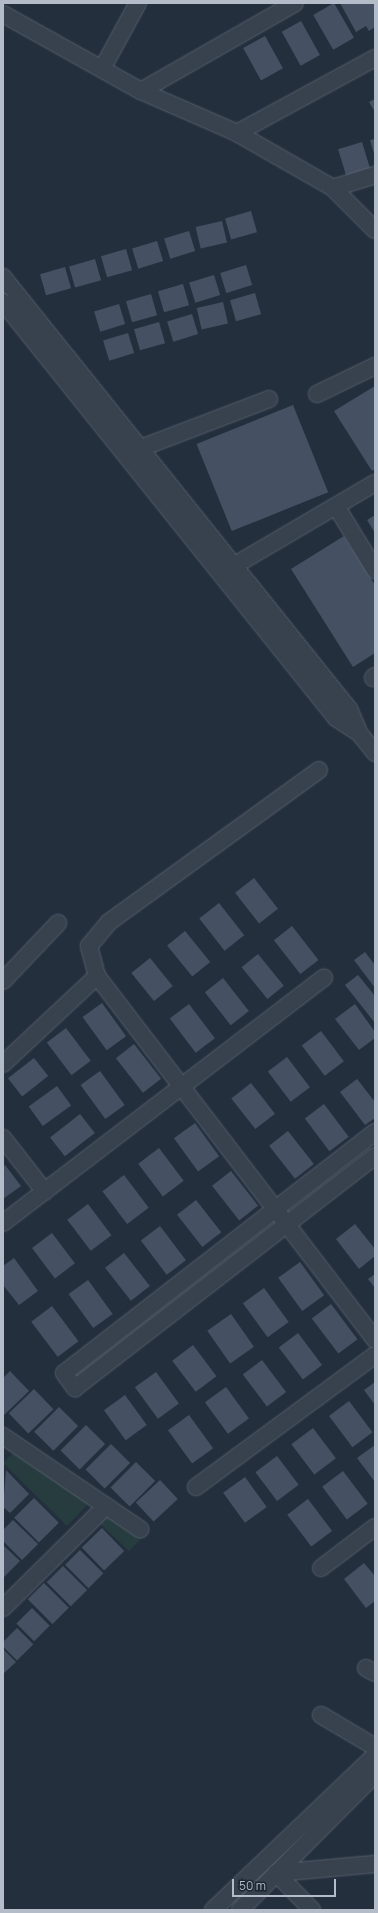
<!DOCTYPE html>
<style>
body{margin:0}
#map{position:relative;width:378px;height:1913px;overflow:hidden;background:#242f3e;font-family:Manrope,sans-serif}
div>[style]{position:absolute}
.green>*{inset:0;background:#263c3f}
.building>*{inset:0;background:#455162;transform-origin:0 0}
.roads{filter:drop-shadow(0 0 1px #565f6c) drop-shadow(0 0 1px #565f6c)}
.minor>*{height:16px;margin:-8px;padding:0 8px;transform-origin:8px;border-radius:8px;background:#38414e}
span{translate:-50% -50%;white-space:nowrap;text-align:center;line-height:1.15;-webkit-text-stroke:3px #1d2633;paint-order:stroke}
.frame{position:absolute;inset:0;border:4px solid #b4bcc9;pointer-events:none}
.scale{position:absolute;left:232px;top:1879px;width:104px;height:18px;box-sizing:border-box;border:2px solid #b4bcc9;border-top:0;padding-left:5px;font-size:12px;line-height:14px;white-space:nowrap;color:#b4bcc9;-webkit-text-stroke:3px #1d2633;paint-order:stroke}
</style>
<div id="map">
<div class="green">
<div style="clip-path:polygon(16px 1450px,89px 1503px,67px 1526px,3px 1463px)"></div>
<div style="clip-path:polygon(104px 1512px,142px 1538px,129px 1551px,98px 1522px)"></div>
</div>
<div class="building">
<div style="left:334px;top:3px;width:40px;height:24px;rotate:60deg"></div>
<div style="clip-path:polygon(340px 3px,375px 3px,375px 27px,369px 31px,366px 26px,356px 32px)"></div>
<div style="left:301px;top:21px;width:39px;height:22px;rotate:61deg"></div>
<div style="left:265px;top:36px;width:37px;height:25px;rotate:61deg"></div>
<div style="clip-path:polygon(375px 99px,375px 112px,369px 102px)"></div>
<div style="clip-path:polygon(375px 139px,375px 157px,370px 140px)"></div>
<div style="left:362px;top:142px;width:31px;height:25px;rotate:73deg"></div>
<div style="left:251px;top:211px;width:22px;height:27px;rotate:74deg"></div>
<div style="left:222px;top:221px;width:22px;height:27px;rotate:77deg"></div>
<div style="left:189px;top:231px;width:21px;height:26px;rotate:73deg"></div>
<div style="left:157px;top:241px;width:21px;height:26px;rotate:73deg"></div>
<div style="left:126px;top:249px;width:22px;height:26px;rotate:74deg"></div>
<div style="left:95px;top:259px;width:22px;height:27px;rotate:74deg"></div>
<div style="left:246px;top:265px;width:21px;height:27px;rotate:73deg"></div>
<div style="left:65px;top:267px;width:22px;height:26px;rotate:74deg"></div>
<div style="left:214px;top:275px;width:21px;height:26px;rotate:73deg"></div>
<div style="left:183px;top:284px;width:22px;height:26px;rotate:74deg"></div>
<div style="left:255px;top:293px;width:22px;height:26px;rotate:74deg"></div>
<div style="left:151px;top:294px;width:22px;height:26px;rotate:74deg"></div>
<div style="left:223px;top:302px;width:22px;height:27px;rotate:77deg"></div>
<div style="left:119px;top:304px;width:21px;height:26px;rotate:73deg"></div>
<div style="left:192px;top:314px;width:21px;height:26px;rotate:73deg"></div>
<div style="left:159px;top:322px;width:22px;height:26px;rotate:74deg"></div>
<div style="left:128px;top:333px;width:21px;height:26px;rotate:73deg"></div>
<div style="clip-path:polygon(375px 386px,375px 469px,372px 471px,334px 411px)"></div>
<div style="left:293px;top:405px;width:94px;height:104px;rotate:68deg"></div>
<div style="clip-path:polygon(375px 515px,375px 533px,367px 520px)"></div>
<div style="clip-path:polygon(344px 536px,375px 585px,375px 653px,353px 667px,291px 569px)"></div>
<div style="left:254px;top:878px;width:39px;height:24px;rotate:52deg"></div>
<div style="left:219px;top:903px;width:41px;height:25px;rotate:52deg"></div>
<div style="left:292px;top:926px;width:43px;height:23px;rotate:52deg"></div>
<div style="left:185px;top:931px;width:40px;height:23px;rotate:51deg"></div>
<div style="clip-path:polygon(365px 952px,375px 965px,375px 988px,354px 960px)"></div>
<div style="left:258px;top:954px;width:41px;height:21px;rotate:51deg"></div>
<div style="left:150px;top:958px;width:36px;height:24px;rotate:51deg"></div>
<div style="clip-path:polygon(358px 975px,375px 996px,375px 1023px,345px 985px)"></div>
<div style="left:223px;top:978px;width:42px;height:23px;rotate:52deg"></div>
<div style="left:102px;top:1003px;width:41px;height:24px;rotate:54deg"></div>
<div style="left:189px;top:1004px;width:43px;height:24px;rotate:53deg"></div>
<div style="clip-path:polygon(355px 1004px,375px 1032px,375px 1038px,359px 1050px,335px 1019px)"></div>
<div style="left:66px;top:1028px;width:41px;height:24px;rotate:53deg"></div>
<div style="left:321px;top:1031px;width:38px;height:24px;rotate:53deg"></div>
<div style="left:134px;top:1044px;width:44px;height:23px;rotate:52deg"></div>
<div style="left:287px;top:1057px;width:38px;height:24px;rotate:53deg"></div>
<div style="left:34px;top:1058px;width:23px;height:33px;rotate:52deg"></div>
<div style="left:100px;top:1071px;width:42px;height:24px;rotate:54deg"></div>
<div style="clip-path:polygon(357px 1079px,375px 1102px,375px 1118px,365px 1125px,340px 1092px)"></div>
<div style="left:251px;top:1083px;width:39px;height:25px;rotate:52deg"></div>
<div style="left:57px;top:1086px;width:24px;height:35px;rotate:54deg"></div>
<div style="left:324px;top:1104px;width:41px;height:24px;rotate:53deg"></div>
<div style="left:80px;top:1114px;width:24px;height:38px;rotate:52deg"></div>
<div style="left:195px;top:1123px;width:41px;height:26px;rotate:54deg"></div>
<div style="left:288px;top:1131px;width:42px;height:24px;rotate:52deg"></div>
<div style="left:159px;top:1148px;width:41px;height:26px;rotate:53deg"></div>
<div style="clip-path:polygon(5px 1165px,21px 1186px,3px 1199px,3px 1167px)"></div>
<div style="left:231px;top:1171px;width:44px;height:24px;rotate:52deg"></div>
<div style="left:124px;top:1175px;width:41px;height:27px;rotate:53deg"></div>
<div style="left:196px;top:1200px;width:41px;height:24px;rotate:52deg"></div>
<div style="left:88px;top:1204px;width:39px;height:26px;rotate:53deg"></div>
<div style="clip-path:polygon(355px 1224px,375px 1249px,375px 1256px,359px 1269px,336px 1239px)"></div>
<div style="left:160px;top:1226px;width:43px;height:24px;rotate:53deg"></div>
<div style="left:52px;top:1233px;width:38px;height:25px;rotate:53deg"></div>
<div style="left:124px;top:1253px;width:42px;height:24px;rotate:52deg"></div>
<div style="clip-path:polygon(14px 1258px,38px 1291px,19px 1305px,3px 1285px,3px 1266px)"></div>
<div style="left:300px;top:1262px;width:41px;height:27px;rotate:54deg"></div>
<div style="clip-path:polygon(375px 1274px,375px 1288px,368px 1279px)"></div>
<div style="left:88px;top:1280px;width:42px;height:24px;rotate:54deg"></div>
<div style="left:264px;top:1288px;width:42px;height:26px;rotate:54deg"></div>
<div style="left:331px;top:1304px;width:44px;height:24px;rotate:53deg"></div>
<div style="left:52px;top:1306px;width:44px;height:26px;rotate:53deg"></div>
<div style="left:231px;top:1314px;width:40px;height:29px;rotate:55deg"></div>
<div style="left:298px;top:1333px;width:40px;height:24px;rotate:53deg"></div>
<div style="left:193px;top:1345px;width:39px;height:26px;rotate:53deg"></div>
<div style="left:262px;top:1360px;width:40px;height:24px;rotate:53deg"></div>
<div style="clip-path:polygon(10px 1371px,29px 1391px,3px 1416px,3px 1378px)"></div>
<div style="left:156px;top:1372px;width:39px;height:26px;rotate:54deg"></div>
<div style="clip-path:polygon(375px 1382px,375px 1405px,364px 1390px)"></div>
<div style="left:226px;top:1387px;width:39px;height:26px;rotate:54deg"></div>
<div style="left:34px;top:1389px;width:28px;height:35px;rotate:46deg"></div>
<div style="left:125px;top:1395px;width:37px;height:26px;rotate:54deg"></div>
<div style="left:349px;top:1401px;width:39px;height:25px;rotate:53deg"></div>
<div style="left:59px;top:1407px;width:27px;height:35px;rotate:45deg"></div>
<div style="left:189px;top:1415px;width:41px;height:26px;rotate:54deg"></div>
<div style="left:86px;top:1425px;width:27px;height:36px;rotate:45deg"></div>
<div style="left:313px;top:1428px;width:38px;height:27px;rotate:53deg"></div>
<div style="left:111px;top:1444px;width:27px;height:36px;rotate:45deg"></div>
<div style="clip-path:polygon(375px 1445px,375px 1482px,357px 1458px)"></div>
<div style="left:277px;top:1456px;width:36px;height:27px;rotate:53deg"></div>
<div style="left:136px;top:1462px;width:27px;height:36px;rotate:45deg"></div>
<div style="clip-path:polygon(6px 1470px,29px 1494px,10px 1513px,3px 1507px)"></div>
<div style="left:343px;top:1471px;width:41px;height:26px;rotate:53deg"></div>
<div style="left:245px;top:1477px;width:37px;height:27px;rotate:54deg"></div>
<div style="left:160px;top:1480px;width:26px;height:33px;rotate:47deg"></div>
<div style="left:34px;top:1498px;width:35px;height:28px;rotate:45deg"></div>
<div style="left:308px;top:1499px;width:40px;height:26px;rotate:53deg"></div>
<div style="clip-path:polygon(13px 1520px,38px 1544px,22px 1560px,3px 1541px,3px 1530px)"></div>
<div style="left:102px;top:1528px;width:32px;height:28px;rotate:46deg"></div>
<div style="clip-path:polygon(3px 1545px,20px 1561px,4px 1577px,3px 1576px)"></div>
<div style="left:80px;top:1550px;width:33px;height:21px;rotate:45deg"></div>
<div style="clip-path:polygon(364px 1563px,375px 1576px,375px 1601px,366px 1608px,344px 1579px)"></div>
<div style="left:63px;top:1566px;width:34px;height:23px;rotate:45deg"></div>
<div style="left:44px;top:1583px;width:35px;height:23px;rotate:45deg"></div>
<div style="left:32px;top:1608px;width:25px;height:22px;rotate:45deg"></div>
<div style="left:17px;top:1628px;width:23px;height:23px;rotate:45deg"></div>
<div style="clip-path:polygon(3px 1649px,16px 1662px,3px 1674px)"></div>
</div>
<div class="roads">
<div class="minor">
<div style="left:3px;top:14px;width:158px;rotate:29.2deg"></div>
<div style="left:141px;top:91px;width:105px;rotate:23.6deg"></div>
<div style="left:237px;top:133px;width:111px;rotate:29.8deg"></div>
<div style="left:333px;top:188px;width:59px;rotate:45deg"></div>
<div style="left:102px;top:69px;width:75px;rotate:-61.4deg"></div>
<div style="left:141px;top:91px;width:177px;rotate:-29.7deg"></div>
<div style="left:237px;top:133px;width:157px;rotate:-28.5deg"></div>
<div style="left:333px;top:188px;width:44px;rotate:-17.2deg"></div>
<div style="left:3px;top:277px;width:553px;rotate:51.31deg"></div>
<div style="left:349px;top:709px;width:26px;rotate:67deg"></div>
<div style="left:359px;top:733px;width:26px;rotate:51deg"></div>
<div style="left:3px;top:302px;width:533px;rotate:51.32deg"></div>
<div style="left:336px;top:718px;width:27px;rotate:33deg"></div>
<div style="left:317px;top:394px;width:64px;rotate:-25.8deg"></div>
<div style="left:141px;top:448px;width:137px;rotate:-20.9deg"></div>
<div style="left:336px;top:506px;width:75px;rotate:58.6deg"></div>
<div style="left:225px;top:571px;width:174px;rotate:-30.4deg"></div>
<div style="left:373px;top:678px;width:3px;rotate:-45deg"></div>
<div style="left:97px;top:976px;width:458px;rotate:52.6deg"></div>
<div style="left:3px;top:981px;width:80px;rotate:-46.5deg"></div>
<div style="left:3px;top:1064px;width:129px;rotate:-43.1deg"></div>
<div style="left:97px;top:976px;width:31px;rotate:-105deg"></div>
<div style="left:89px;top:946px;width:31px;rotate:-50deg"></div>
<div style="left:109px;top:922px;width:259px;rotate:-35.9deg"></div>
<div style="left:375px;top:1132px;width:393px;rotate:142.2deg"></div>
<div style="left:64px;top:1373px;width:19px;rotate:54deg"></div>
<div style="left:75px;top:1388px;width:379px;rotate:-37.7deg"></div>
<div style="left:3px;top:1138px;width:68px;rotate:52.1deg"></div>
<div style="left:3px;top:1223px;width:404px;rotate:-37.4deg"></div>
<div style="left:3px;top:1436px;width:166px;rotate:34.2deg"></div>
<div style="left:196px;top:1487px;width:222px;rotate:-36.4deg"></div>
<div style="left:321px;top:1568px;width:68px;rotate:-37.2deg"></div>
<div style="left:3px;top:1608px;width:145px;rotate:-44.7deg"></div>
<div style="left:366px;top:1668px;width:10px;rotate:29deg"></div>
<div style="left:321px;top:1715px;width:63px;rotate:30.7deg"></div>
<div style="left:276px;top:1873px;width:99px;rotate:-5.2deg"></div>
<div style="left:276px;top:1873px;width:52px;rotate:45.8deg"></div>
<div style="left:213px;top:1910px;width:224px;rotate:-43.7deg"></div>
<div style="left:240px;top:1910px;width:192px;rotate:-45.2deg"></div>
</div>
</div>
<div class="frame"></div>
<div class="scale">50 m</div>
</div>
